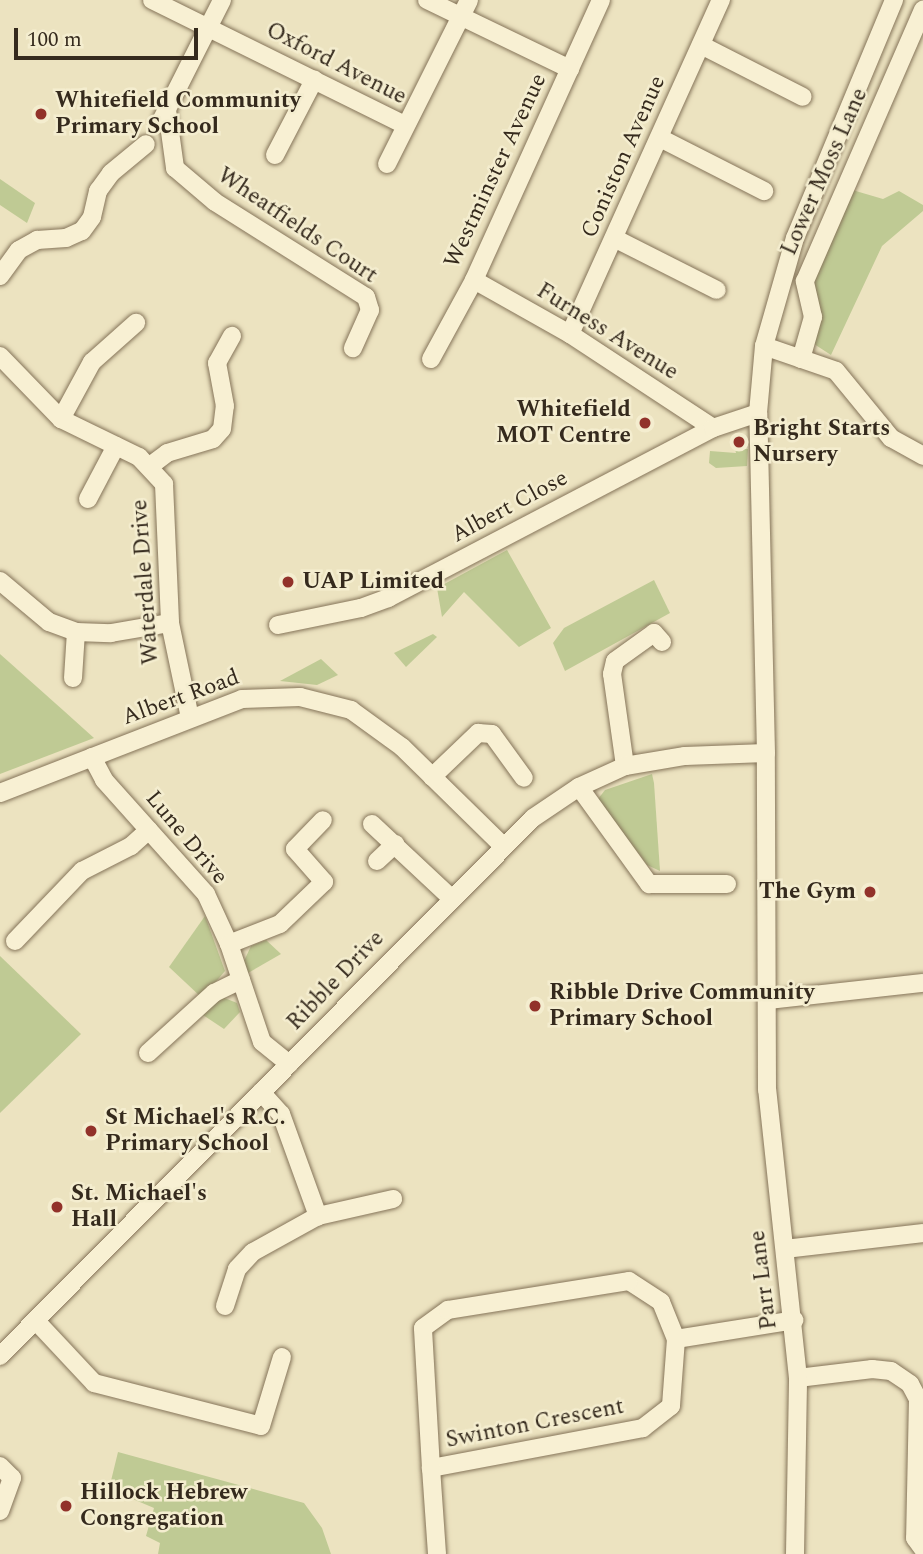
<!DOCTYPE html>
<style>
body{margin:0}
#map{position:relative;width:923px;height:1554px;overflow:hidden;background:#ece3c0;font-family:Spectral,serif}
div>[style]{position:absolute}
.green>*{inset:0;background:#bfca94}
.roads{filter:drop-shadow(0 0 2px #857459) drop-shadow(0 0 2px #857459)}
.minor>*{height:18px;margin:-9px;padding:0 9px;transform-origin:9px;border-radius:9px;background:#f8f0d3}
.dots>*{width:19px;height:19px;translate:-50% -50%;box-sizing:border-box;border:4px solid #f4edcf;border-radius:50%}
span{translate:-50% -50%;white-space:nowrap;text-align:center;line-height:1.15;-webkit-text-stroke:5px #f4edcf;paint-order:stroke}
.street-label{font-size:23px;color:#352a1d}
.poi-label{font-size:23px;color:#352a1d;font-weight:700}
.left{translate:0 -50%;text-align:left}
.right{translate:-100% -50%;text-align:right}
.scale{position:absolute;left:14px;top:28px;width:184px;height:32px;box-sizing:border-box;border:4px solid #352a1d;border-top:0;padding-left:9px;font-size:21px;line-height:24px;white-space:nowrap;color:#352a1d;-webkit-text-stroke:5px #f4edcf;paint-order:stroke}
</style>
<div id="map">
<div class="green">
<div style="clip-path:polygon(0 179px,35px 203px,27px 223px,0 205px)"></div>
<div style="clip-path:polygon(849px 189px,883px 199px,899px 191px,923px 205px,923px 211px,882px 246px,831px 355px,814px 344px,813px 273px)"></div>
<div style="clip-path:polygon(735px 449px,748px 449px,747px 466px,716px 468px,709px 463px,710px 451px,736px 453px)"></div>
<div style="clip-path:polygon(507px 550px,551px 628px,519px 647px,464px 592px,442px 617px,437px 588px)"></div>
<div style="clip-path:polygon(654px 580px,670px 613px,565px 671px,553px 643px,564px 628px)"></div>
<div style="clip-path:polygon(433px 634px,437px 637px,406px 667px,394px 653px)"></div>
<div style="clip-path:polygon(0 654px,64px 711px,94px 738px,0 774px)"></div>
<div style="clip-path:polygon(321px 659px,338px 675px,317px 685px,280px 681px)"></div>
<div style="clip-path:polygon(652px 774px,654px 783px,660px 871px,647px 865px,598px 799px,605px 790px)"></div>
<div style="clip-path:polygon(205px 916px,225px 971px,202px 998px,169px 967px)"></div>
<div style="clip-path:polygon(266px 940px,281px 954px,248px 973px,244px 961px,251px 946px)"></div>
<div style="clip-path:polygon(0 956px,81px 1034px,0 1113px)"></div>
<div style="clip-path:polygon(222px 997px,237px 1003px,240px 1012px,224px 1029px,203px 1015px)"></div>
<div style="clip-path:polygon(118px 1452px,304px 1503px,322px 1528px,331px 1554px,158px 1554px,160px 1543px,146px 1536px,154px 1508px,109px 1489px)"></div>
</div>
<div class="roads">
<div class="minor">
<div style="left:152px;top:0;width:282px;rotate:26.3deg"></div>
<div style="left:427px;top:0;width:159px;rotate:25.8deg"></div>
<div style="left:701px;top:45px;width:114px;rotate:27deg"></div>
<div style="left:167px;top:110px;width:59px;rotate:82.1deg"></div>
<div style="left:175px;top:168px;width:52px;rotate:40.4deg"></div>
<div style="left:215px;top:202px;width:178px;rotate:32.2deg"></div>
<div style="left:366px;top:297px;width:14px;rotate:73deg"></div>
<div style="left:370px;top:310px;width:42px;rotate:114.1deg"></div>
<div style="left:162px;top:119px;width:133px;rotate:-63.2deg"></div>
<div style="left:660px;top:138px;width:117px;rotate:27deg"></div>
<div style="left:275px;top:155px;width:85px;rotate:-62.5deg"></div>
<div style="left:387px;top:164px;width:183px;rotate:-63.4deg"></div>
<div style="left:614px;top:238px;width:115px;rotate:26.8deg"></div>
<div style="left:0;top:276px;width:32px;rotate:-54deg"></div>
<div style="left:19px;top:250px;width:21px;rotate:-29deg"></div>
<div style="left:37px;top:240px;width:29px;rotate:-4deg"></div>
<div style="left:66px;top:238px;width:17px;rotate:-24deg"></div>
<div style="left:82px;top:231px;width:17px;rotate:-54deg"></div>
<div style="left:92px;top:217px;width:27px;rotate:-77deg"></div>
<div style="left:98px;top:191px;width:22px;rotate:-54deg"></div>
<div style="left:111px;top:173px;width:45px;rotate:-39.6deg"></div>
<div style="left:474px;top:280px;width:110px;rotate:29.4deg"></div>
<div style="left:570px;top:334px;width:171px;rotate:33.3deg"></div>
<div style="left:570px;top:334px;width:367px;rotate:-65.7deg"></div>
<div style="left:764px;top:346px;width:112px;rotate:-74deg"></div>
<div style="left:795px;top:238px;width:258px;rotate:-67.4deg"></div>
<div style="left:0;top:356px;width:88px;rotate:45.9deg"></div>
<div style="left:61px;top:419px;width:87px;rotate:26deg"></div>
<div style="left:139px;top:457px;width:37px;rotate:47deg"></div>
<div style="left:164px;top:484px;width:139px;rotate:87.5deg"></div>
<div style="left:170px;top:623px;width:97px;rotate:78.1deg"></div>
<div style="left:431px;top:359px;width:90px;rotate:-61.4deg"></div>
<div style="left:474px;top:280px;width:307px;rotate:-65.6deg"></div>
<div style="left:801px;top:359px;width:44px;rotate:-74.1deg"></div>
<div style="left:813px;top:317px;width:37px;rotate:-103deg"></div>
<div style="left:805px;top:281px;width:296px;rotate:-66.5deg"></div>
<div style="left:61px;top:419px;width:65px;rotate:-61.5deg"></div>
<div style="left:92px;top:362px;width:59px;rotate:-41.6deg"></div>
<div style="left:150px;top:466px;width:21px;rotate:-37deg"></div>
<div style="left:167px;top:453px;width:48px;rotate:-16.9deg"></div>
<div style="left:213px;top:439px;width:13px;rotate:-48deg"></div>
<div style="left:222px;top:429px;width:23px;rotate:-83deg"></div>
<div style="left:225px;top:406px;width:44px;rotate:-100.5deg"></div>
<div style="left:217px;top:363px;width:31px;rotate:-61deg"></div>
<div style="left:88px;top:499px;width:60px;rotate:-62.2deg"></div>
<div style="left:0;top:581px;width:64px;rotate:39.9deg"></div>
<div style="left:49px;top:622px;width:29px;rotate:20deg"></div>
<div style="left:76px;top:632px;width:35px;rotate:2deg"></div>
<div style="left:111px;top:633px;width:60px;rotate:-9.6deg"></div>
<div style="left:278px;top:625px;width:85px;rotate:-11.6deg"></div>
<div style="left:361px;top:608px;width:29px;rotate:-20deg"></div>
<div style="left:388px;top:598px;width:367px;rotate:-27.6deg"></div>
<div style="left:713px;top:428px;width:47px;rotate:-18.4deg"></div>
<div style="left:73px;top:678px;width:46px;rotate:-86.3deg"></div>
<div style="left:92px;top:757px;width:26px;rotate:62deg"></div>
<div style="left:104px;top:780px;width:153px;rotate:48.2deg"></div>
<div style="left:206px;top:894px;width:55px;rotate:65.3deg"></div>
<div style="left:229px;top:944px;width:103px;rotate:71.4deg"></div>
<div style="left:262px;top:1042px;width:35px;rotate:39deg"></div>
<div style="left:625px;top:766px;width:93px;rotate:-98deg"></div>
<div style="left:612px;top:674px;width:13px;rotate:-77deg"></div>
<div style="left:615px;top:661px;width:48px;rotate:-35.7deg"></div>
<div style="left:654px;top:633px;width:12px;rotate:48deg"></div>
<div style="left:432px;top:777px;width:64px;rotate:-43.7deg"></div>
<div style="left:478px;top:733px;width:14px;rotate:4deg"></div>
<div style="left:492px;top:734px;width:54px;rotate:54deg"></div>
<div style="left:579px;top:787px;width:120px;rotate:54.2deg"></div>
<div style="left:649px;top:884px;width:78px"></div>
<div style="left:0;top:793px;width:260px;rotate:-21.2deg"></div>
<div style="left:242px;top:699px;width:58px;rotate:-2deg"></div>
<div style="left:300px;top:697px;width:53px;rotate:14.3deg"></div>
<div style="left:351px;top:710px;width:63px;rotate:36deg"></div>
<div style="left:402px;top:747px;width:140px;rotate:44.4deg"></div>
<div style="left:372px;top:824px;width:108px;rotate:43.1deg"></div>
<div style="left:377px;top:861px;width:25px;rotate:-43deg"></div>
<div style="left:15px;top:941px;width:97px;rotate:-46.3deg"></div>
<div style="left:82px;top:871px;width:55px;rotate:-27deg"></div>
<div style="left:131px;top:846px;width:24px;rotate:-42deg"></div>
<div style="left:229px;top:944px;width:55px;rotate:-21.4deg"></div>
<div style="left:280px;top:924px;width:61px;rotate:-43.7deg"></div>
<div style="left:324px;top:882px;width:44px;rotate:-131.3deg"></div>
<div style="left:295px;top:849px;width:40px;rotate:-46deg"></div>
<div style="left:768px;top:1000px;width:156px;rotate:-6.3deg"></div>
<div style="left:148px;top:1053px;width:89px;rotate:-42.3deg"></div>
<div style="left:214px;top:993px;width:30px;rotate:-26deg"></div>
<div style="left:261px;top:1092px;width:30px;rotate:48deg"></div>
<div style="left:281px;top:1114px;width:109px;rotate:70.1deg"></div>
<div style="left:785px;top:1249px;width:139px;rotate:-6.6deg"></div>
<div style="left:629px;top:1281px;width:38px;rotate:33deg"></div>
<div style="left:661px;top:1302px;width:40px;rotate:68deg"></div>
<div style="left:676px;top:1339px;width:67px;rotate:94.3deg"></div>
<div style="left:671px;top:1406px;width:36px;rotate:142deg"></div>
<div style="left:643px;top:1428px;width:216px;rotate:169.3deg"></div>
<div style="left:431px;top:1468px;width:140px;rotate:-93.3deg"></div>
<div style="left:423px;top:1328px;width:31px;rotate:-36deg"></div>
<div style="left:448px;top:1310px;width:183px;rotate:-9.1deg"></div>
<div style="left:225px;top:1306px;width:39px;rotate:-72deg"></div>
<div style="left:237px;top:1269px;width:23px;rotate:-47deg"></div>
<div style="left:253px;top:1252px;width:74px;rotate:-29deg"></div>
<div style="left:318px;top:1216px;width:77px;rotate:-12.8deg"></div>
<div style="left:36px;top:1321px;width:85px;rotate:46.9deg"></div>
<div style="left:94px;top:1383px;width:172px;rotate:14.4deg"></div>
<div style="left:261px;top:1426px;width:72px;rotate:-73.1deg"></div>
<div style="left:676px;top:1339px;width:120px;rotate:-9.1deg"></div>
<div style="left:0;top:1356px;width:757px;rotate:-45.27deg"></div>
<div style="left:533px;top:818px;width:55px;rotate:-34deg"></div>
<div style="left:579px;top:787px;width:51px;rotate:-24.5deg"></div>
<div style="left:625px;top:766px;width:61px;rotate:-9.5deg"></div>
<div style="left:685px;top:756px;width:81px;rotate:-2.1deg"></div>
<div style="left:798px;top:1378px;width:75px;rotate:-6.9deg"></div>
<div style="left:872px;top:1369px;width:19px;rotate:6deg"></div>
<div style="left:891px;top:1371px;width:23px;rotate:34deg"></div>
<div style="left:910px;top:1384px;width:17px;rotate:62deg"></div>
<div style="left:918px;top:1399px;width:139px;rotate:91.2deg"></div>
<div style="left:915px;top:1538px;width:14px;rotate:54deg"></div>
<div style="left:0;top:1466px;width:17px;rotate:45deg"></div>
<div style="left:12px;top:1478px;width:35px;rotate:110deg"></div>
<div style="left:431px;top:1468px;width:86px;rotate:86deg"></div>
<div style="left:795px;top:1554px;width:176px;rotate:-89deg"></div>
<div style="left:798px;top:1378px;width:290px;rotate:-96.1deg"></div>
<div style="left:767px;top:1090px;width:337px;rotate:-90.2deg"></div>
<div style="left:766px;top:753px;width:340px;rotate:-91.3deg"></div>
<div style="left:758px;top:413px;width:67px;rotate:-84.9deg"></div>
<div style="left:764px;top:346px;width:76px;rotate:19.1deg"></div>
<div style="left:836px;top:371px;width:87px;rotate:50.6deg"></div>
<div style="left:891px;top:438px;width:37px;rotate:29deg"></div>
</div>
</div>
<div class="dots">
<div style="left:41px;top:114px;background:#92322a"></div>
<div style="left:645px;top:423px;background:#92322a"></div>
<div style="left:739px;top:442px;background:#92322a"></div>
<div style="left:288px;top:582px;background:#92322a"></div>
<div style="left:870px;top:892px;background:#92322a"></div>
<div style="left:535px;top:1006px;background:#92322a"></div>
<div style="left:91px;top:1131px;background:#92322a"></div>
<div style="left:57px;top:1207px;background:#92322a"></div>
<div style="left:66px;top:1506px;background:#92322a"></div>
</div>
<div class="street-label">
<span style="left:336px;top:64px;rotate:27deg">Oxford Avenue</span>
<span style="left:624px;top:157px;rotate:-66deg">Coniston Avenue</span>
<span style="left:496px;top:171px;rotate:-65deg">Westminster Avenue</span>
<span style="left:825px;top:172px;rotate:-66deg">Lower Moss Lane</span>
<span style="left:297px;top:226px;rotate:34deg">Wheatfields Court</span>
<span style="left:607px;top:332px;rotate:32deg">Furness Avenue</span>
<span style="left:510px;top:507px;rotate:-28deg">Albert Close</span>
<span style="left:146px;top:582px;rotate:-94deg">Waterdale Drive</span>
<span style="left:181px;top:698px;rotate:-20deg">Albert Road</span>
<span style="left:186px;top:838px;rotate:50deg">Lune Drive</span>
<span style="left:336px;top:981px;rotate:-46deg">Ribble Drive</span>
<span style="left:764px;top:1280px;rotate:-97deg">Parr Lane</span>
<span style="left:535px;top:1424px;rotate:-11deg">Swinton Crescent</span>
</div>
<div class="poi-label">
<span class="left" style="left:55px;top:114px">Whitefield Community<br>Primary School</span>
<span class="right" style="left:631px;top:423px">Whitefield<br>MOT Centre</span>
<span class="left" style="left:753px;top:442px">Bright Starts<br>Nursery</span>
<span class="left" style="left:302px;top:582px">UAP Limited</span>
<span class="right" style="left:856px;top:892px">The Gym</span>
<span class="left" style="left:549px;top:1006px">Ribble Drive Community<br>Primary School</span>
<span class="left" style="left:105px;top:1131px">St Michael's R.C.<br>Primary School</span>
<span class="left" style="left:71px;top:1207px">St. Michael's<br>Hall</span>
<span class="left" style="left:80px;top:1506px">Hillock Hebrew<br>Congregation</span>
</div>
<div class="scale">100 m</div>
</div>
